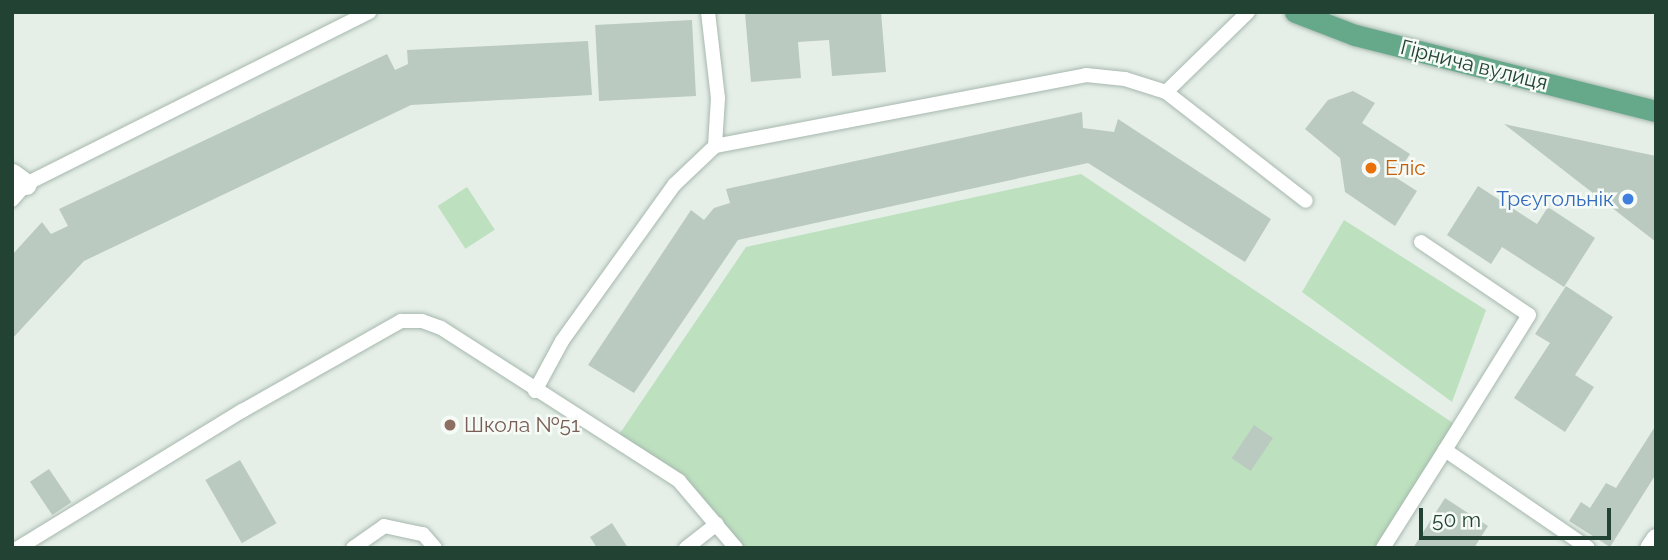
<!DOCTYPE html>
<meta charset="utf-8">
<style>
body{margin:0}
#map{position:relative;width:1668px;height:560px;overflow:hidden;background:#e5efe8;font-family:Raleway,sans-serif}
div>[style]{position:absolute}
.green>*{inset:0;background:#bde1bf;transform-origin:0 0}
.building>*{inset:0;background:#bacac1;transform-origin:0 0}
.roads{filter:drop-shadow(0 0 2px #a7b8ae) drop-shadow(0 0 2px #a7b8ae)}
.service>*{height:14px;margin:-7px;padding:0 7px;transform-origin:7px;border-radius:7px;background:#fff}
.minor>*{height:21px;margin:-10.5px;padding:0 10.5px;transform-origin:10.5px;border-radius:10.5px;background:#fff}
.secondary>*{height:21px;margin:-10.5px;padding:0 10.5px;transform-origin:10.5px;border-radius:10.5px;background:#fff}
.primary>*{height:21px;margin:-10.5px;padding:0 10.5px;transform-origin:10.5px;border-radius:10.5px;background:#66a88a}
.dots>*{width:19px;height:19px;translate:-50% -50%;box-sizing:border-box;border:4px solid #f6fbf7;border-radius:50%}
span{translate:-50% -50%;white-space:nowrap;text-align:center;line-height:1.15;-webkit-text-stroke:5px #f6fbf7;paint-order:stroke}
.street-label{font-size:21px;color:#224333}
.food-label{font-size:21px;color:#c56008}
.left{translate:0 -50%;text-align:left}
.shop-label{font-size:21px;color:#366cbe}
.right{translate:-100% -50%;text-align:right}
.education-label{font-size:21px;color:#785e54}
.frame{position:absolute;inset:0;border:14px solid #224333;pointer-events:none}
.scale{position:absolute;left:1419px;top:508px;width:192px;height:32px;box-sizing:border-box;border:4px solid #224333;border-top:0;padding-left:9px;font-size:21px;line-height:24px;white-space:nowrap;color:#224333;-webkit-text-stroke:5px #f6fbf7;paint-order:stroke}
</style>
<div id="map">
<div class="green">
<div style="clip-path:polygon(1081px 174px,1459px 427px,1383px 548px,736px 548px,679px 481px,614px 442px,746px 247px)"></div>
<div style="left:467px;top:187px;width:51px;height:35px;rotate:57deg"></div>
<div style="clip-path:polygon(1344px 220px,1486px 310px,1452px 402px,1302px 292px)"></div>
</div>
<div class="building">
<div style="clip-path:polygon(754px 12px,881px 12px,886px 72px,832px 76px,829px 40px,798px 42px,801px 78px,751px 82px,745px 13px)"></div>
<div style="left:692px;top:20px;width:76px;height:97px;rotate:87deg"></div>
<div style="clip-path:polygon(588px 41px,592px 95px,411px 105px,84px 261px,12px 339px,12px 255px,42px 222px,51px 234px,68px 226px,59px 209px,387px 54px,395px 70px,408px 64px,407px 50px)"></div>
<div style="clip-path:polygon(1353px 91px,1375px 103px,1362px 123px,1410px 154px,1395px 177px,1417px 191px,1395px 226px,1345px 192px,1340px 158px,1305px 129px,1328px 100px)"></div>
<div style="clip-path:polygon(1082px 112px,1083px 128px,1114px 132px,1118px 119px,1271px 219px,1245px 262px,1088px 163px,738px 240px,634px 393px,588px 365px,691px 210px,704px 220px,714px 208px,730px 203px,726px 189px)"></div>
<div style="clip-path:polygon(1504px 124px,1656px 156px,1656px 242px)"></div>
<div style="clip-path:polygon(1478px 186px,1537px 224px,1548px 207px,1595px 238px,1564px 287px,1502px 247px,1491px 264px,1447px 235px)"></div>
<div style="clip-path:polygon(1566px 286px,1613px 317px,1575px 375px,1594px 387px,1565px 432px,1514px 398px,1550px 343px,1535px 334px)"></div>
<div style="left:1254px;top:425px;width:23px;height:40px;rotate:34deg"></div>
<div style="clip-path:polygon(1656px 425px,1656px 474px,1610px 547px,1569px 521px,1581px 502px,1590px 508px,1606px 483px,1616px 488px)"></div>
<div style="left:240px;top:460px;width:73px;height:40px;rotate:60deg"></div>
<div style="left:49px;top:469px;width:40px;height:23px;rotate:56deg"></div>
<div style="clip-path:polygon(1445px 498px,1488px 526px,1474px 548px,1413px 548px)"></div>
<div style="clip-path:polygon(612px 523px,628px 548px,597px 548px,590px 537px)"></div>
</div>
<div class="roads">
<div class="service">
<div style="left:708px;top:12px;width:87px;rotate:83.4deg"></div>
<div style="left:718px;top:98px;width:48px;rotate:93.6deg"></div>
<div style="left:1166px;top:92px;width:177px;rotate:37.9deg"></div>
<div style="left:12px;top:200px;width:21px;rotate:-49deg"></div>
<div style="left:26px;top:184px;width:384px;rotate:-26.6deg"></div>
<div style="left:1421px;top:242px;width:130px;rotate:34.1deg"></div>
<div style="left:1529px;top:315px;width:159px;rotate:121.9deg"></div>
<div style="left:535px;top:391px;width:57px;rotate:-61.6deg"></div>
<div style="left:562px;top:341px;width:193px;rotate:-54.3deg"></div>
<div style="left:675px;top:184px;width:55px;rotate:-43.5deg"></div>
<div style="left:715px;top:146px;width:378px;rotate:-10.8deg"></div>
<div style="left:1086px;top:75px;width:39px;rotate:6deg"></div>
<div style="left:1125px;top:79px;width:43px;rotate:17.6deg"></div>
<div style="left:1166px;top:92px;width:115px;rotate:-44.3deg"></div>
<div style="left:18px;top:548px;width:263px;rotate:-31.5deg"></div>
<div style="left:242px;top:411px;width:183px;rotate:-29.5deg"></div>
<div style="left:401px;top:321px;width:21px"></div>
<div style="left:422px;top:321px;width:20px;rotate:20deg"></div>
<div style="left:441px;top:328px;width:283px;rotate:32.7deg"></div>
<div style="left:679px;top:481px;width:88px;rotate:49.6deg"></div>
<div style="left:353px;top:548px;width:38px;rotate:-35deg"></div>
<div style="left:384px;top:526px;width:40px;rotate:12deg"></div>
<div style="left:423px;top:534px;width:18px;rotate:49deg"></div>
<div style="left:686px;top:548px;width:39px;rotate:-38deg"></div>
<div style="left:1383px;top:548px;width:116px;rotate:-57.7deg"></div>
<div style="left:1445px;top:450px;width:173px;rotate:34.4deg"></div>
</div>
<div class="minor">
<div style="left:12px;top:174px;width:17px;rotate:36deg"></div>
</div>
<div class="secondary">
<div style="left:1650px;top:548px;width:11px;rotate:-56deg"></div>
</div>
<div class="primary">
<div style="left:1295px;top:12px;width:64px;rotate:21deg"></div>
<div style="left:1355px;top:35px;width:310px;rotate:14.2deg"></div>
</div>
</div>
<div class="dots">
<div style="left:1371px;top:168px;background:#e8710a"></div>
<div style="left:1628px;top:199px;background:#3f7fe0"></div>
<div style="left:450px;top:425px;background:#8d6e63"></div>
</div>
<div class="street-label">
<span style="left:1474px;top:65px;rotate:14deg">Гірнича вулиця</span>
</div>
<div class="food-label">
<span class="left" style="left:1385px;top:168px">Еліс</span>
</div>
<div class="shop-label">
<span class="right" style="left:1614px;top:199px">Трєугольнік</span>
</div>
<div class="education-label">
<span class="left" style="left:464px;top:425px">Школа №51</span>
</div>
<div class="frame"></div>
<div class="scale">50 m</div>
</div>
